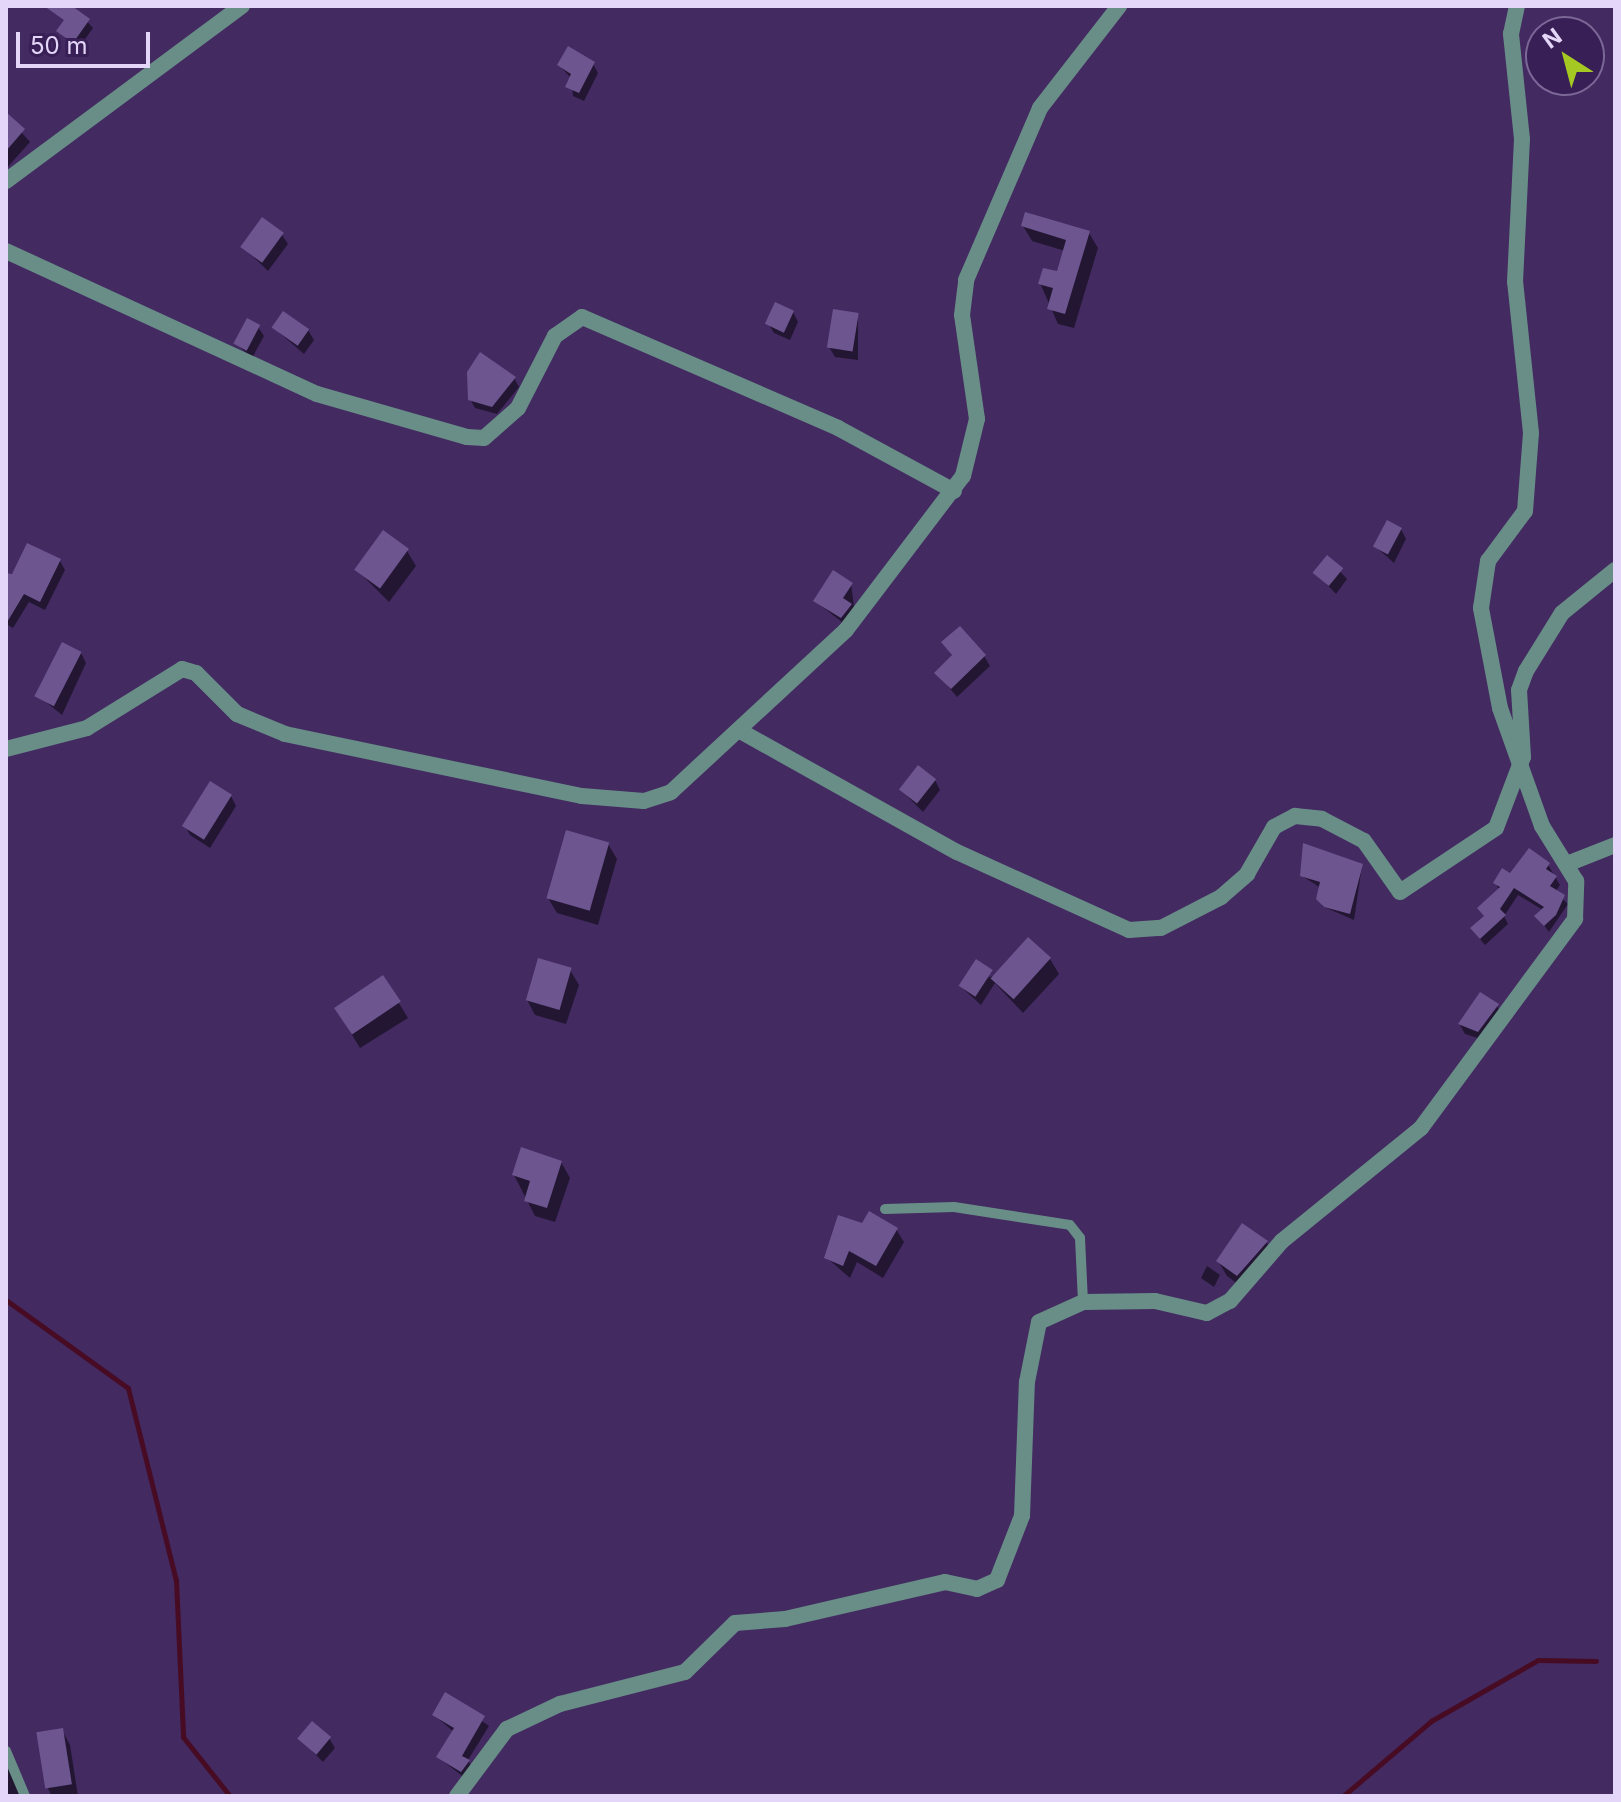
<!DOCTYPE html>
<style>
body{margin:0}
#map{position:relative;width:1621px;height:1802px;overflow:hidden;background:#432a61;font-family:Inter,sans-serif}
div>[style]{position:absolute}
.shadow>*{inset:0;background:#0007}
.stream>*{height:5px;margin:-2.5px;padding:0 2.5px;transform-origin:2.5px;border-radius:2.5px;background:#470c23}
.building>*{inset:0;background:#6d5590;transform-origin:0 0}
.lane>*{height:10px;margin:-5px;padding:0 5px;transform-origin:5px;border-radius:5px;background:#688e87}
.street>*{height:16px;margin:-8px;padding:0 8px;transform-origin:8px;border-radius:8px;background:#688e87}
span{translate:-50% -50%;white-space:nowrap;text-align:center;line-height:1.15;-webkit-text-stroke:6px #381f56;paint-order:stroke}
.frame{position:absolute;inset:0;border:8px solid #e3d6f8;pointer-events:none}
.north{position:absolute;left:1525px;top:16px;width:80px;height:80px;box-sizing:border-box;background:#381f56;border:2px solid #7c6897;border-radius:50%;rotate:324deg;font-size:22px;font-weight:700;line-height:32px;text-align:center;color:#e3d6f8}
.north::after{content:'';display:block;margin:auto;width:28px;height:36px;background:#a5c823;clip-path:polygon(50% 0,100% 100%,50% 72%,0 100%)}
.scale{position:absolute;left:16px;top:32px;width:134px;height:36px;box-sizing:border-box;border:4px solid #e3d6f8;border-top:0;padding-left:10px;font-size:24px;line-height:28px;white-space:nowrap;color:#e3d6f8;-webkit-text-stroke:6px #381f56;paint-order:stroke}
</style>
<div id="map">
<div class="shadow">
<div style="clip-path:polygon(56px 6px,73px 6px,93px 28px,78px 49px,59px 31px,66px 21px)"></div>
<div style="clip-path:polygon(593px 64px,598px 73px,584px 101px,573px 96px,571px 78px,559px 65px)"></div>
<div style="clip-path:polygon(6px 115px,30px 142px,6px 169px)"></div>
<div style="clip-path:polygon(1023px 226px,1089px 233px,1098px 248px,1074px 328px,1058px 324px,1040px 283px,1058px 274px,1065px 251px,1032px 241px)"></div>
<div style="clip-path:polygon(282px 235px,288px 244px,268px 271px,243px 247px)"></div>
<div style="clip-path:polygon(793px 312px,798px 322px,790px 340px,774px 333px,768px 323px)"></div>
<div style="clip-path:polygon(858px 315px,858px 360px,835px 357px,829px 347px)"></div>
<div style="clip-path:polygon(258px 327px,264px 336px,252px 358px,236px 343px)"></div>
<div style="clip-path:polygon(274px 328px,308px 330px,314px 340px,304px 354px)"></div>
<div style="clip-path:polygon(514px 378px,519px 387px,497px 414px,475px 408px,470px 399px)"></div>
<div style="clip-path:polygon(1401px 529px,1406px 539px,1394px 563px,1376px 547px)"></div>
<div style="clip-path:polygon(407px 551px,416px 566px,389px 602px,356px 569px)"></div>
<div style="clip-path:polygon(1327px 558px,1347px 579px,1336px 594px,1316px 573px)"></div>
<div style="clip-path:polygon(60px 561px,65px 570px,45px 610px,29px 602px,13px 628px,6px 624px,6px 575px)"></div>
<div style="clip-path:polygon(851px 584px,855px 614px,847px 626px,815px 601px)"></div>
<div style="clip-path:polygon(944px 643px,984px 656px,990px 666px,957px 697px,937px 673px,953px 657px)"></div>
<div style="clip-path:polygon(81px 653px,86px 663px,62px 715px,41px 698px)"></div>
<div style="clip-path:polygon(935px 780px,940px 790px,923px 812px,901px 790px)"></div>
<div style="clip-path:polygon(231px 796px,236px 806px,210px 848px,190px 835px,185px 826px)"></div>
<div style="clip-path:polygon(608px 844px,617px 859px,598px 925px,557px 913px,548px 898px)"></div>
<div style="clip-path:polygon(1548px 865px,1560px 885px,1555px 892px,1568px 904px,1549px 932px,1537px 916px,1543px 910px,1518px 895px,1504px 916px,1508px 924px,1485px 945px,1472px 929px,1485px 918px,1479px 908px,1499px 890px,1496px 883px)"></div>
<div style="clip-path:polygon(1362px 866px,1354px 920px,1322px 906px,1321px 888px,1302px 876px)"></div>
<div style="clip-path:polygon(1050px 959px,1059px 974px,1023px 1013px,995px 983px,981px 1005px,960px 986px)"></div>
<div style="clip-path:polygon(570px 970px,579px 985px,566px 1024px,535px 1015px,527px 1000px)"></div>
<div style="clip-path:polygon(383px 977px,408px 1018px,360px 1048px,344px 1022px)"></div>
<div style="clip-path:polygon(1497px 1006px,1502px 1015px,1484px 1040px,1465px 1034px,1460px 1025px)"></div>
<div style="clip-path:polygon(561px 1162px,570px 1178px,555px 1222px,535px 1216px,514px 1175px)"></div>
<div style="clip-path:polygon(863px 1225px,896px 1229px,904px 1242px,883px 1278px,857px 1262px,850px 1278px,827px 1258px)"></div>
<div style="clip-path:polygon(1266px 1242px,1275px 1257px,1246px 1290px,1227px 1276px,1218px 1261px)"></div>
<div style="clip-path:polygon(1207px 1266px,1220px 1275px,1214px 1287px,1201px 1278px)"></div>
<div style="clip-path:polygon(446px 1695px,489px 1726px,468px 1760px,473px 1770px,466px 1779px,438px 1757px,454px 1732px,434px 1715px)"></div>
<div style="clip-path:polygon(62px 1730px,70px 1745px,78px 1796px,52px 1796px,47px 1787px)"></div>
<div style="clip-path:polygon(329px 1738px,335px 1748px,323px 1762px,300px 1739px)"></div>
<div style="clip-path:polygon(6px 1758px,23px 1796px,6px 1796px)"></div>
</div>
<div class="stream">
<div style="left:6px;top:1300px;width:150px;rotate:35.8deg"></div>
<div style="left:128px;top:1388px;width:198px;rotate:76deg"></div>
<div style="left:176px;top:1580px;width:157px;rotate:87.4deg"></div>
<div style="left:183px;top:1737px;width:75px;rotate:51.5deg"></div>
<div style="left:1343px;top:1796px;width:116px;rotate:-40.4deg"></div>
<div style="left:1431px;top:1721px;width:123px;rotate:-29.7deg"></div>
<div style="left:1538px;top:1660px;width:58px;rotate:1deg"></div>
</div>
<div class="building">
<div style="clip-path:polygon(44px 6px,72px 6px,90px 19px,73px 43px,56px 31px,64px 20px)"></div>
<div style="clip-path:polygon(568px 46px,595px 62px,579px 93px,565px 87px,571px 74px,557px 65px)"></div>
<div style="clip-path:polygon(6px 112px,25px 129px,6px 151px)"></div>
<div style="clip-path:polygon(1025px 212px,1090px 231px,1065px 314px,1047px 309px,1053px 288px,1038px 284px,1043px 268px,1057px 271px,1066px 240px,1021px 226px)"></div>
<div style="left:262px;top:217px;width:27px;height:37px;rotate:36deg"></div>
<div style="left:775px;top:302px;width:21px;height:24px;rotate:25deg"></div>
<div style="left:833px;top:309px;width:26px;height:39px;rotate:9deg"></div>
<div style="left:283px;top:311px;width:32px;height:20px;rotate:35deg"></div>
<div style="left:247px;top:318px;width:15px;height:29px;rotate:28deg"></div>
<div style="clip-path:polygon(480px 352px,516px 377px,492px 407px,468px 400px,467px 372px)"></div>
<div style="left:1387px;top:520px;width:17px;height:30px;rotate:28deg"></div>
<div style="left:383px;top:530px;width:32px;height:49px;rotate:36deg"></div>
<div style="clip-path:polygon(27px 543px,61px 559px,40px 602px,24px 594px,6px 624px,6px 573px,12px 574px)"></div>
<div style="left:1327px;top:555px;width:21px;height:23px;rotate:39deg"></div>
<div style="clip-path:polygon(833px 570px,853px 583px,843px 598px,852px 604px,841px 618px,813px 601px)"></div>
<div style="clip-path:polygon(960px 626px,986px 655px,951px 689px,934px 673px,952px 655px,941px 642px)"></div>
<div style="left:62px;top:642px;width:22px;height:61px;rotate:27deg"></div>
<div style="left:918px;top:765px;width:23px;height:31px;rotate:38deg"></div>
<div style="left:210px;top:781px;width:26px;height:53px;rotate:32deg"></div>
<div style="left:566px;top:830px;width:45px;height:71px;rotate:16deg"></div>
<div style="clip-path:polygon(1303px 843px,1363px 864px,1350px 914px,1324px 907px,1316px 899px,1320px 882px,1300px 876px)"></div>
<div style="clip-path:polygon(1529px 848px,1550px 863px,1546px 869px,1557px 876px,1550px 886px,1565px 895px,1556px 915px,1544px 926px,1534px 916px,1544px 907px,1514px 888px,1500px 909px,1506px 915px,1480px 939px,1470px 928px,1484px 916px,1477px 908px,1500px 887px,1493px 883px,1502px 868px,1510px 873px)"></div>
<div style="left:1028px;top:937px;width:31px;height:56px;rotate:42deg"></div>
<div style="left:538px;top:958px;width:35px;height:44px;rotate:16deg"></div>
<div style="left:976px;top:959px;width:20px;height:32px;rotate:33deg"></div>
<div style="left:383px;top:975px;width:32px;height:59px;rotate:56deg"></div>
<div style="clip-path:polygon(1480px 992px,1499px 1004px,1478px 1032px,1458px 1024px)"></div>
<div style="clip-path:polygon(521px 1147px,562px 1161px,547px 1208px,524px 1201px,530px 1181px,512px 1175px)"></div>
<div style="clip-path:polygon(869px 1211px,898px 1228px,876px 1266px,849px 1251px,843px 1266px,824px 1258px,838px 1215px,862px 1223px)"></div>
<div style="clip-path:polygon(1242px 1223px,1268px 1241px,1237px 1276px,1216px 1261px)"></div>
<div style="clip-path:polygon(445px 1692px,485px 1716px,462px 1756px,470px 1760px,461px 1772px,436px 1757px,454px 1728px,432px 1715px)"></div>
<div style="left:312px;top:1721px;width:25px;height:23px;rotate:40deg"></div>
<div style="left:63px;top:1728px;width:57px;height:27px;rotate:81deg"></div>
</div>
<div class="lane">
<div style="left:885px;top:1209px;width:69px;rotate:-1.7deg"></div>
<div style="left:954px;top:1207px;width:117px;rotate:8.8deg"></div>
<div style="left:1070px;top:1225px;width:16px;rotate:52deg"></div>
<div style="left:1080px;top:1238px;width:64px;rotate:87.3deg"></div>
<div style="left:6px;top:1751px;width:49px;rotate:67.1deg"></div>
</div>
<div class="street">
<div style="left:6px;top:181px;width:294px;rotate:-36.6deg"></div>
<div style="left:6px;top:251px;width:342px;rotate:24.7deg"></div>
<div style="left:317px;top:394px;width:156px;rotate:16deg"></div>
<div style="left:467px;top:437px;width:17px;rotate:3deg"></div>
<div style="left:484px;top:438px;width:45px;rotate:-41.4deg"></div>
<div style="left:518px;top:408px;width:81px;rotate:-62.8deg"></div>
<div style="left:555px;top:336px;width:33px;rotate:-35deg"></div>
<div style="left:582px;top:317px;width:279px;rotate:23.4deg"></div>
<div style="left:838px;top:428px;width:132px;rotate:28.5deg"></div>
<div style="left:742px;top:732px;width:246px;rotate:29.2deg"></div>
<div style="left:957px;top:852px;width:189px;rotate:24.4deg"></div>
<div style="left:1129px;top:930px;width:32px;rotate:-4deg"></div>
<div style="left:1161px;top:928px;width:68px;rotate:-27.3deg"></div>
<div style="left:1221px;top:897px;width:35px;rotate:-41deg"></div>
<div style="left:1247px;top:874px;width:54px;rotate:-60.1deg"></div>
<div style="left:1274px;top:827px;width:24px;rotate:-28deg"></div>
<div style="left:1295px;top:816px;width:27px;rotate:6deg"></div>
<div style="left:1322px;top:819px;width:47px;rotate:27.6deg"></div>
<div style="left:1364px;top:841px;width:62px;rotate:54.8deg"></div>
<div style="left:1400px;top:892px;width:115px;rotate:-33.7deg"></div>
<div style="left:1496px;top:828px;width:76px;rotate:-69.2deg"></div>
<div style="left:1523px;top:757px;width:67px;rotate:-93.4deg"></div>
<div style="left:1519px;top:690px;width:20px;rotate:-70deg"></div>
<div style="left:1526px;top:671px;width:68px;rotate:-58.2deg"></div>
<div style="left:1562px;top:613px;width:68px;rotate:-39.1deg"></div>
<div style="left:6px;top:749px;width:84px;rotate:-14.5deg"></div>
<div style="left:87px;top:728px;width:112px;rotate:-31.8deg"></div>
<div style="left:182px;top:669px;width:15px;rotate:16deg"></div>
<div style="left:196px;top:673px;width:58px;rotate:45deg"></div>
<div style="left:237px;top:714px;width:52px;rotate:22.6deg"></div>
<div style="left:285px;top:734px;width:303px;rotate:11.8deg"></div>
<div style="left:582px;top:796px;width:62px;rotate:4.6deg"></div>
<div style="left:644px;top:801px;width:28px;rotate:-18deg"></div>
<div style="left:671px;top:792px;width:238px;rotate:-42.8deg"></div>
<div style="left:846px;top:630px;width:193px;rotate:-52.8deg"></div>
<div style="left:963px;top:476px;width:59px;rotate:-76.2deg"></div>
<div style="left:977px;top:419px;width:105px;rotate:-98.2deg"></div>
<div style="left:962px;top:315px;width:35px;rotate:-83deg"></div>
<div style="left:966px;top:280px;width:187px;rotate:-66.7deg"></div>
<div style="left:1040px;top:108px;width:129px;rotate:-52.2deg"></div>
<div style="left:1567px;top:864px;width:52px;rotate:-21.6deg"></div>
<div style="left:457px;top:1796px;width:84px;rotate:-53.3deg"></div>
<div style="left:507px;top:1729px;width:59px;rotate:-25.3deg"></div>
<div style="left:560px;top:1704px;width:129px;rotate:-14.4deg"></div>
<div style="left:685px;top:1672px;width:70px;rotate:-44.4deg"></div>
<div style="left:735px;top:1623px;width:50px;rotate:-4.6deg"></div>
<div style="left:785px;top:1619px;width:164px;rotate:-13deg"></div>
<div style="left:945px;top:1582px;width:33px;rotate:12deg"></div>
<div style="left:977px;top:1589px;width:22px;rotate:-24deg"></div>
<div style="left:997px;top:1580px;width:69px;rotate:-68.7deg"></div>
<div style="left:1022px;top:1516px;width:134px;rotate:-87.9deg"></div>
<div style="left:1027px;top:1382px;width:61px;rotate:-78.7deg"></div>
<div style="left:1039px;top:1322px;width:48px;rotate:-24.4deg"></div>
<div style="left:1083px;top:1302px;width:72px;rotate:-0.8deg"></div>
<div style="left:1155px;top:1301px;width:53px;rotate:13deg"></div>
<div style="left:1207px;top:1313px;width:26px;rotate:-28deg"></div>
<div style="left:1230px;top:1301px;width:79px;rotate:-49.1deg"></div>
<div style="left:1282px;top:1241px;width:179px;rotate:-39.1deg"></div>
<div style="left:1421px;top:1128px;width:260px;rotate:-53.6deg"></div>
<div style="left:1575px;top:919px;width:38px;rotate:-88deg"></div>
<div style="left:1576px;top:881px;width:65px;rotate:-121.7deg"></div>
<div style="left:1542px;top:826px;width:125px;rotate:-109.6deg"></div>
<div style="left:1500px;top:708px;width:102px;rotate:-100.8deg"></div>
<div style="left:1481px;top:608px;width:48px;rotate:-81.5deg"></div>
<div style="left:1488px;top:561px;width:62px;rotate:-53.5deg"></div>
<div style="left:1525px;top:511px;width:78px;rotate:-85.6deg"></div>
<div style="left:1531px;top:433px;width:152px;rotate:-96deg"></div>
<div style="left:1515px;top:282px;width:143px;rotate:-87.2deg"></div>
<div style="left:1522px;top:139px;width:106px;rotate:-96deg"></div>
<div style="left:1511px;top:34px;width:29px;rotate:-78deg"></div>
</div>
<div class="frame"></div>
<div class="north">N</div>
<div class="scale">50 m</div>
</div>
